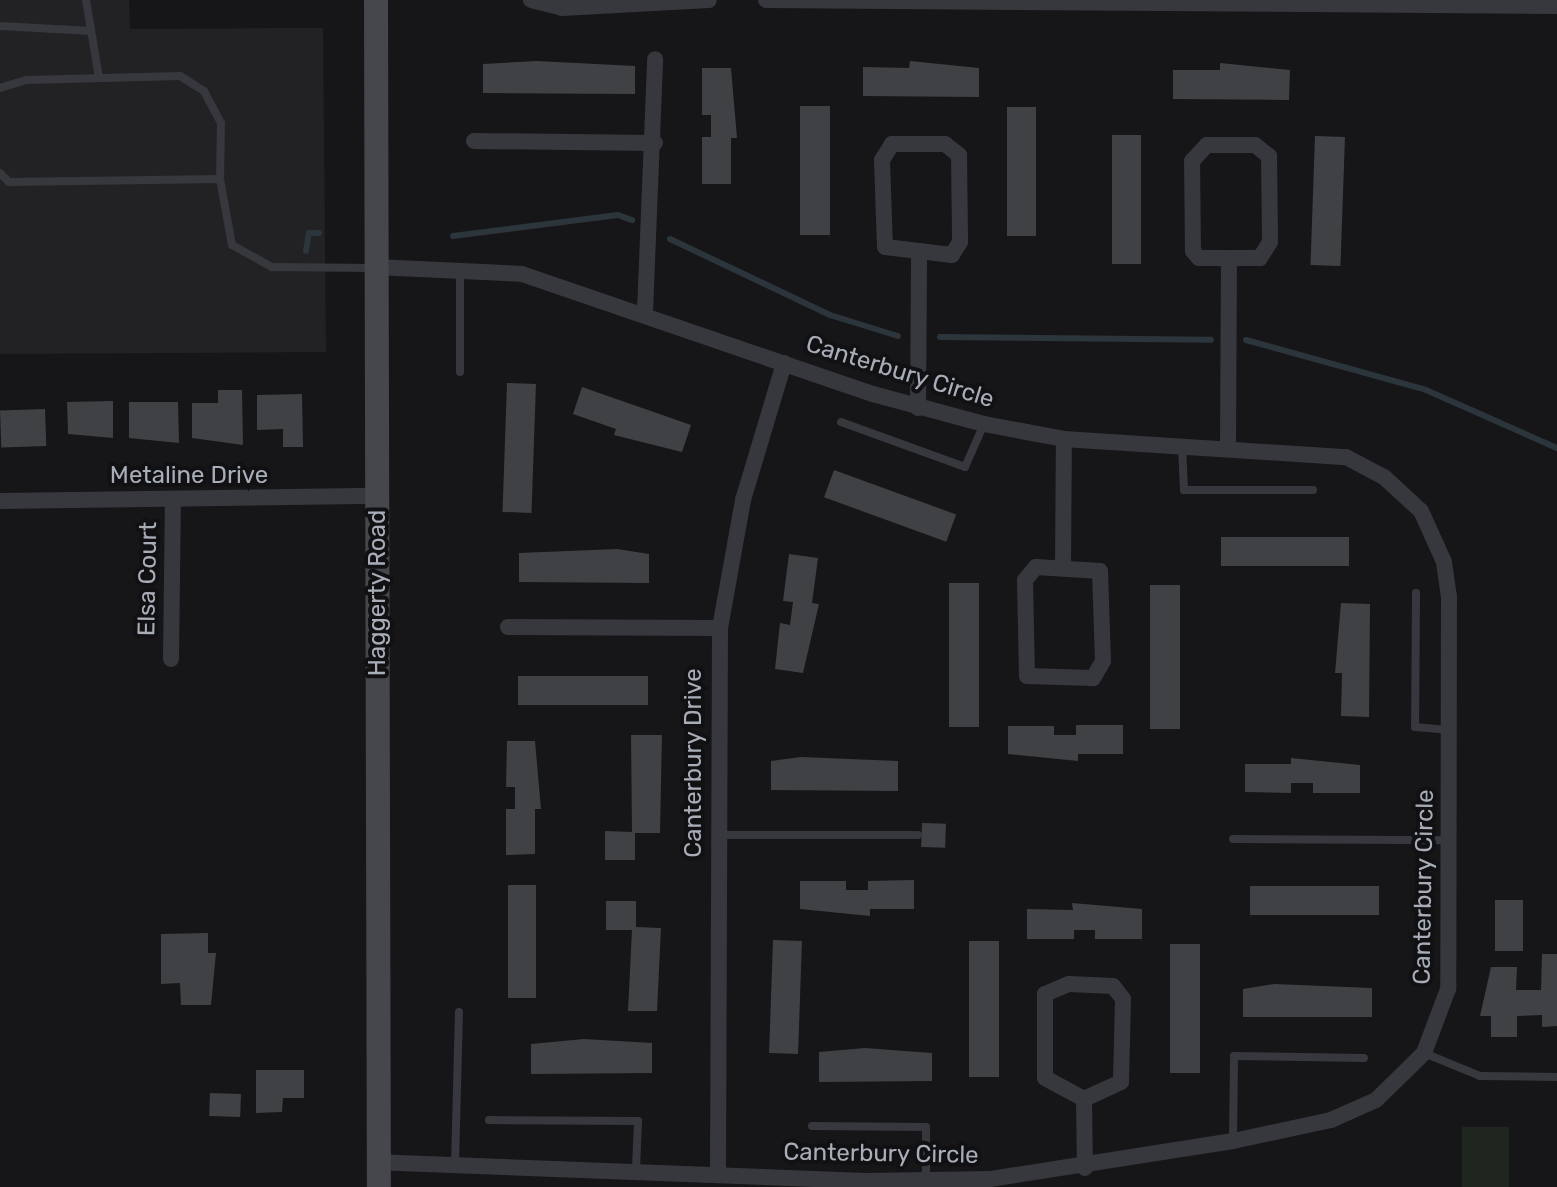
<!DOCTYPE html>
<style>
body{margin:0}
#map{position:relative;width:1557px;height:1187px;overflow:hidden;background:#161618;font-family:Rubik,sans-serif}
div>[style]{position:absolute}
.built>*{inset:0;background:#222225}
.green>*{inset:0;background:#1e261f;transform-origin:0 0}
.stream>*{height:6px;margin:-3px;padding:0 3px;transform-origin:3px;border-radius:3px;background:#2c353c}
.building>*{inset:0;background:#404145;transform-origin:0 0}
.lane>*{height:8px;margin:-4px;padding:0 4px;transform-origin:4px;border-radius:4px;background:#37383d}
.street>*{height:16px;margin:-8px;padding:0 8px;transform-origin:8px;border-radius:8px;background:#37383d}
.secondary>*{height:24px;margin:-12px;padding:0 12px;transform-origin:12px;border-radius:12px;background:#45474d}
span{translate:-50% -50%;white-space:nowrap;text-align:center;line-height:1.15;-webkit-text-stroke:8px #111113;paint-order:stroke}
.street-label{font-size:24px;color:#a8adb8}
</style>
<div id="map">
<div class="built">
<div style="clip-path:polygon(0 0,129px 0,130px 29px,323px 28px,326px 352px,0 354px)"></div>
</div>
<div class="green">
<div style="left:1462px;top:1127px;width:47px;height:60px"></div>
</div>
<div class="stream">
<div style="left:453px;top:236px;width:166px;rotate:-7.3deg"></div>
<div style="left:618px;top:215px;width:15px;rotate:20deg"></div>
<div style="left:670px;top:239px;width:177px;rotate:25.4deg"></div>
<div style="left:830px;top:315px;width:71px;rotate:17.2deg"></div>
<div style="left:306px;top:251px;width:18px;rotate:-81deg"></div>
<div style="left:309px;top:233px;width:10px"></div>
<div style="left:940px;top:337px;width:271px;rotate:0.6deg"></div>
<div style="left:1246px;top:340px;width:187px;rotate:15.5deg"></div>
<div style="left:1426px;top:390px;width:143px;rotate:23.9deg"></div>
</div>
<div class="building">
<div style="clip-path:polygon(537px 61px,635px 66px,635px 94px,483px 93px,483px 64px)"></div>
<div style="clip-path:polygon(910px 61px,979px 68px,979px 97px,863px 96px,863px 67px,909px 68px)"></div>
<div style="clip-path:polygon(1220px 63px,1290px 70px,1289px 100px,1173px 99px,1173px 70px,1220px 70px)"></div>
<div style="clip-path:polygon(702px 68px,731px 68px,737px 138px,731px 138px,731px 184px,702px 184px,702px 137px,711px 137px,711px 115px,702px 115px)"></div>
<div style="left:800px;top:106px;width:30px;height:129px"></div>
<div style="left:1007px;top:107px;width:29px;height:129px"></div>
<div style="left:1112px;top:135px;width:29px;height:129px"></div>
<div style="left:1315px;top:136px;width:30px;height:129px;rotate:2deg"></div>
<div style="left:507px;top:383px;width:29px;height:129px;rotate:2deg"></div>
<div style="clip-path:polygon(582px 387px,691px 425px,682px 452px,614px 435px,616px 429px,573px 414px)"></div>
<div style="clip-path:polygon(218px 390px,242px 390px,243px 445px,192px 438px,192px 403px,218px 403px)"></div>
<div style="clip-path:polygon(302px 394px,303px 447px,283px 447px,283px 429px,257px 430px,257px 395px)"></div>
<div style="clip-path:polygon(113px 401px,113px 438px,68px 434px,67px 402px)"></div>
<div style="clip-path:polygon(129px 402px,178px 402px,179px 443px,129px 438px)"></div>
<div style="left:45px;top:409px;width:37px;height:45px;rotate:88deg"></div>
<div style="left:834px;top:470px;width:130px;height:29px;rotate:20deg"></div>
<div style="left:1221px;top:537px;width:128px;height:29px"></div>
<div style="clip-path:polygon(617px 549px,649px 554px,649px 583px,519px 582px,519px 553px)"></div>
<div style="clip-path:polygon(789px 554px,818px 558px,812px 603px,819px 604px,803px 673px,775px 669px,780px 623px,790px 625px,793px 602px,783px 601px)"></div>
<div style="left:949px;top:583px;width:30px;height:144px"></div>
<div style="left:1150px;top:585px;width:30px;height:144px"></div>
<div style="clip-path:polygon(1341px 603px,1370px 604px,1369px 717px,1341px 716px,1342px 673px,1335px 673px)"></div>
<div style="left:518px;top:676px;width:130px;height:29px"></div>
<div style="clip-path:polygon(1076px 725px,1123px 725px,1123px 754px,1078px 754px,1078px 761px,1008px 754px,1008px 726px,1054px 726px,1054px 735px,1076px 735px)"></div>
<div style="clip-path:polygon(631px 735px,662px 735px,660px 833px,635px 833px,635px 860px,605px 860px,605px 831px,632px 832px)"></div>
<div style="clip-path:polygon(507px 741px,535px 741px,541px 809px,535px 809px,535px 854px,506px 855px,506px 809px,515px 809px,515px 787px,506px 787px)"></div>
<div style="clip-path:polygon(801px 757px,898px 761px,898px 791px,771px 790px,771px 761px)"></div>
<div style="clip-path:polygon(1291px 758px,1360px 765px,1360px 793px,1313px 793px,1313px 783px,1291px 783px,1291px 793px,1245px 792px,1245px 764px,1291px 764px)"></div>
<div style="left:922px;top:823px;width:24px;height:24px;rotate:2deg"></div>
<div style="clip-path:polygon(914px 880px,914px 909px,870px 909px,870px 916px,800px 909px,800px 881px,846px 881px,846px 890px,868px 890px,868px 881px)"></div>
<div style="left:508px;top:885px;width:28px;height:113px"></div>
<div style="left:1250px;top:886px;width:129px;height:29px"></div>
<div style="left:1495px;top:900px;width:28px;height:51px"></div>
<div style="clip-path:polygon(606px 901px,636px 901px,636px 927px,661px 928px,657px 1011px,628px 1011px,632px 930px,606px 930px)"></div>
<div style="clip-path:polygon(1072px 903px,1142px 909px,1142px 939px,1095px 939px,1095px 930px,1074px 930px,1074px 939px,1027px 939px,1027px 909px,1073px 910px)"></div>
<div style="clip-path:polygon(208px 933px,208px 953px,216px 953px,211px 1005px,181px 1005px,180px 983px,161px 984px,161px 934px)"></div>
<div style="left:773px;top:940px;width:29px;height:113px;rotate:2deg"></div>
<div style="left:969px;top:941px;width:30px;height:136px"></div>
<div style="left:1170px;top:944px;width:30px;height:129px"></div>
<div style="clip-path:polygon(1542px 954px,1557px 954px,1557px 1026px,1542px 1027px,1542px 1015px,1517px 1016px,1517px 1037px,1491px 1037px,1491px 1016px,1480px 1016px,1491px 967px,1517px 967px,1516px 990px,1541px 990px)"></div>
<div style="clip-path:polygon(1274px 984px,1372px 988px,1372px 1017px,1243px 1017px,1243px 989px)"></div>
<div style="clip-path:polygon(584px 1039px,652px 1043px,652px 1073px,531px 1074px,531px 1044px)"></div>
<div style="clip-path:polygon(865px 1048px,932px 1053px,932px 1081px,819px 1082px,819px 1052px)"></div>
<div style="clip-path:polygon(256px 1070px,304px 1070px,304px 1098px,283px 1098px,282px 1112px,256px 1113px)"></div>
<div style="left:210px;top:1093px;width:31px;height:23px;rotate:2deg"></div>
</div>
<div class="lane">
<div style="left:86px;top:0;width:79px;rotate:80.5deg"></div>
<div style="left:0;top:26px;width:91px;rotate:3.1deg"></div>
<div style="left:0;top:88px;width:28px;rotate:-17deg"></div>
<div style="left:27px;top:80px;width:153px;rotate:-1.5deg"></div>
<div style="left:180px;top:76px;width:28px;rotate:32deg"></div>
<div style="left:204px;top:91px;width:36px;rotate:62deg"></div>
<div style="left:221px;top:123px;width:56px;rotate:91deg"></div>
<div style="left:220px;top:179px;width:67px;rotate:79.7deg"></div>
<div style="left:232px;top:245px;width:46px;rotate:28.8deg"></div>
<div style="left:272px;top:267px;width:103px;rotate:0.6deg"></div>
<div style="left:0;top:173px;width:13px;rotate:45deg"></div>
<div style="left:9px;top:182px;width:211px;rotate:-0.8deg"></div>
<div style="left:460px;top:270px;width:102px;rotate:90deg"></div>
<div style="left:841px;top:422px;width:132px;rotate:19.9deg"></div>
<div style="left:965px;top:467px;width:47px;rotate:-66.2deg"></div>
<div style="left:1182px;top:447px;width:43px;rotate:87.3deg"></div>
<div style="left:1184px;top:490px;width:129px"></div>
<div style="left:1416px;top:593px;width:134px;rotate:90.4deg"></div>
<div style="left:1415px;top:727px;width:33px;rotate:5deg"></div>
<div style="left:718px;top:835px;width:200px"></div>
<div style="left:1233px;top:839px;width:216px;rotate:0.3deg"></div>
<div style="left:1424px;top:1053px;width:61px;rotate:22.3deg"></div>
<div style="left:1480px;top:1076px;width:77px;rotate:0.7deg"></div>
<div style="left:489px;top:1120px;width:149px;rotate:0.4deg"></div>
<div style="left:638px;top:1121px;width:48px;rotate:92.4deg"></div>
<div style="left:812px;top:1126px;width:114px;rotate:0.5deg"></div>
<div style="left:926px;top:1127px;width:54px;rotate:90deg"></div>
<div style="left:1233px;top:1141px;width:85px;rotate:-89.3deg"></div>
<div style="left:1234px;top:1056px;width:130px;rotate:0.9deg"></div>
<div style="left:455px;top:1164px;width:152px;rotate:-88.5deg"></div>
</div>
<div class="street">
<div style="left:531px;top:0;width:32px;rotate:14deg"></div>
<div style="left:562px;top:8px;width:147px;rotate:-3.1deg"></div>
<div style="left:766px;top:0;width:791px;rotate:0.43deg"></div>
<div style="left:474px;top:141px;width:181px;rotate:0.6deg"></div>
<div style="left:892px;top:144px;width:53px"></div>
<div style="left:945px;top:144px;width:18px;rotate:38deg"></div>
<div style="left:959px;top:155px;width:87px;rotate:89.3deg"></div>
<div style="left:960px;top:242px;width:15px;rotate:122deg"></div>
<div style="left:952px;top:255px;width:67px;rotate:-173.2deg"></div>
<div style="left:885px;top:247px;width:87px;rotate:-92deg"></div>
<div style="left:882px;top:160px;width:19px;rotate:-58deg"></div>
<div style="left:1207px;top:145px;width:48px"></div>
<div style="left:1255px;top:145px;width:18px;rotate:38deg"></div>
<div style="left:1269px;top:156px;width:86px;rotate:89.3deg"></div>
<div style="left:1270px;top:242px;width:19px;rotate:122deg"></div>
<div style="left:1260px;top:258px;width:61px;rotate:180deg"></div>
<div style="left:1199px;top:258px;width:9px;rotate:-131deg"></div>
<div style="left:1193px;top:251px;width:90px;rotate:-90.6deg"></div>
<div style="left:1192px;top:161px;width:22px;rotate:-47deg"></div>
<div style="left:376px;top:267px;width:146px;rotate:2.7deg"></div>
<div style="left:522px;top:274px;width:371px;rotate:18.9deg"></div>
<div style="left:873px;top:394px;width:115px;rotate:15.1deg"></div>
<div style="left:984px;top:424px;width:81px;rotate:10.6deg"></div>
<div style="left:1064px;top:439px;width:283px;rotate:3.7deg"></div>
<div style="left:1346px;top:457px;width:43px;rotate:27.8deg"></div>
<div style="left:1384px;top:477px;width:50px;rotate:42.6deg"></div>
<div style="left:1421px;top:511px;width:56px;rotate:65.7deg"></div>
<div style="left:1444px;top:562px;width:34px;rotate:82deg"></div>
<div style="left:1449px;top:596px;width:393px;rotate:90.1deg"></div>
<div style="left:1448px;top:989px;width:68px;rotate:110.6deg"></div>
<div style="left:1424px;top:1053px;width:67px;rotate:135.6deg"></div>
<div style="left:1376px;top:1100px;width:49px;rotate:156deg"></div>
<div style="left:1331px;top:1120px;width:100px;rotate:167.9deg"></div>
<div style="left:1233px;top:1141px;width:246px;rotate:171.1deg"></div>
<div style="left:990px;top:1179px;width:124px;rotate:179.1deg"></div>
<div style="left:866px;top:1181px;width:487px;rotate:-177.8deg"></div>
<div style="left:645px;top:312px;width:253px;rotate:-87.7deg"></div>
<div style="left:918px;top:408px;width:152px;rotate:-89.6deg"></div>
<div style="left:1228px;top:447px;width:189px;rotate:-89.7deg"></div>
<div style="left:0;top:501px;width:378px;rotate:-0.8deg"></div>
<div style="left:1036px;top:567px;width:64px;rotate:3.6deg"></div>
<div style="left:1100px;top:571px;width:90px;rotate:88.1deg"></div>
<div style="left:1103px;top:661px;width:20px;rotate:120deg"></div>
<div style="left:1093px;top:678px;width:66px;rotate:-178.3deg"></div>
<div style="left:1027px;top:676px;width:96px;rotate:-91.2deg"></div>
<div style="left:1025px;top:580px;width:17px;rotate:-50deg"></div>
<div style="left:1063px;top:567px;width:128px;rotate:-89.6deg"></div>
<div style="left:508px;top:627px;width:212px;rotate:0.3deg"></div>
<div style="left:171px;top:659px;width:159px;rotate:-89.3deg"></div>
<div style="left:1069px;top:984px;width:44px;rotate:2.6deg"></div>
<div style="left:1113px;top:986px;width:16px;rotate:52deg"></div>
<div style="left:1123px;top:999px;width:83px;rotate:91.4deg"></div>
<div style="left:1121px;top:1082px;width:41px;rotate:155.3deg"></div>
<div style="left:1084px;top:1099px;width:44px;rotate:-151.7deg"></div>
<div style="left:1045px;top:1078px;width:84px;rotate:-90deg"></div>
<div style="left:1045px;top:994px;width:26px;rotate:-23deg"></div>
<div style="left:1084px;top:1099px;width:69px;rotate:89.2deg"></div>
<div style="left:718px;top:1173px;width:545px;rotate:-89.79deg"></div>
<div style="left:720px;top:628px;width:130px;rotate:-79.8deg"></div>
<div style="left:743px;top:500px;width:143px;rotate:-73.3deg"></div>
</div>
<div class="secondary">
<div style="left:376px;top:0;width:1187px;rotate:89.86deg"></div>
</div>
<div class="street-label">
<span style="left:900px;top:372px;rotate:17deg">Canterbury Circle</span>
<span style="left:189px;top:476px">Metaline Drive</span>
<span style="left:148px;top:579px;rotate:-89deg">Elsa Court</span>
<span style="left:378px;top:593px;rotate:-90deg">Haggerty Road</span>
<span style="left:694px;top:763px;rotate:-90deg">Canterbury Drive</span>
<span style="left:1424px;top:887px;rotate:-89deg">Canterbury Circle</span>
<span style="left:881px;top:1154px;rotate:1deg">Canterbury Circle</span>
</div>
</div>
